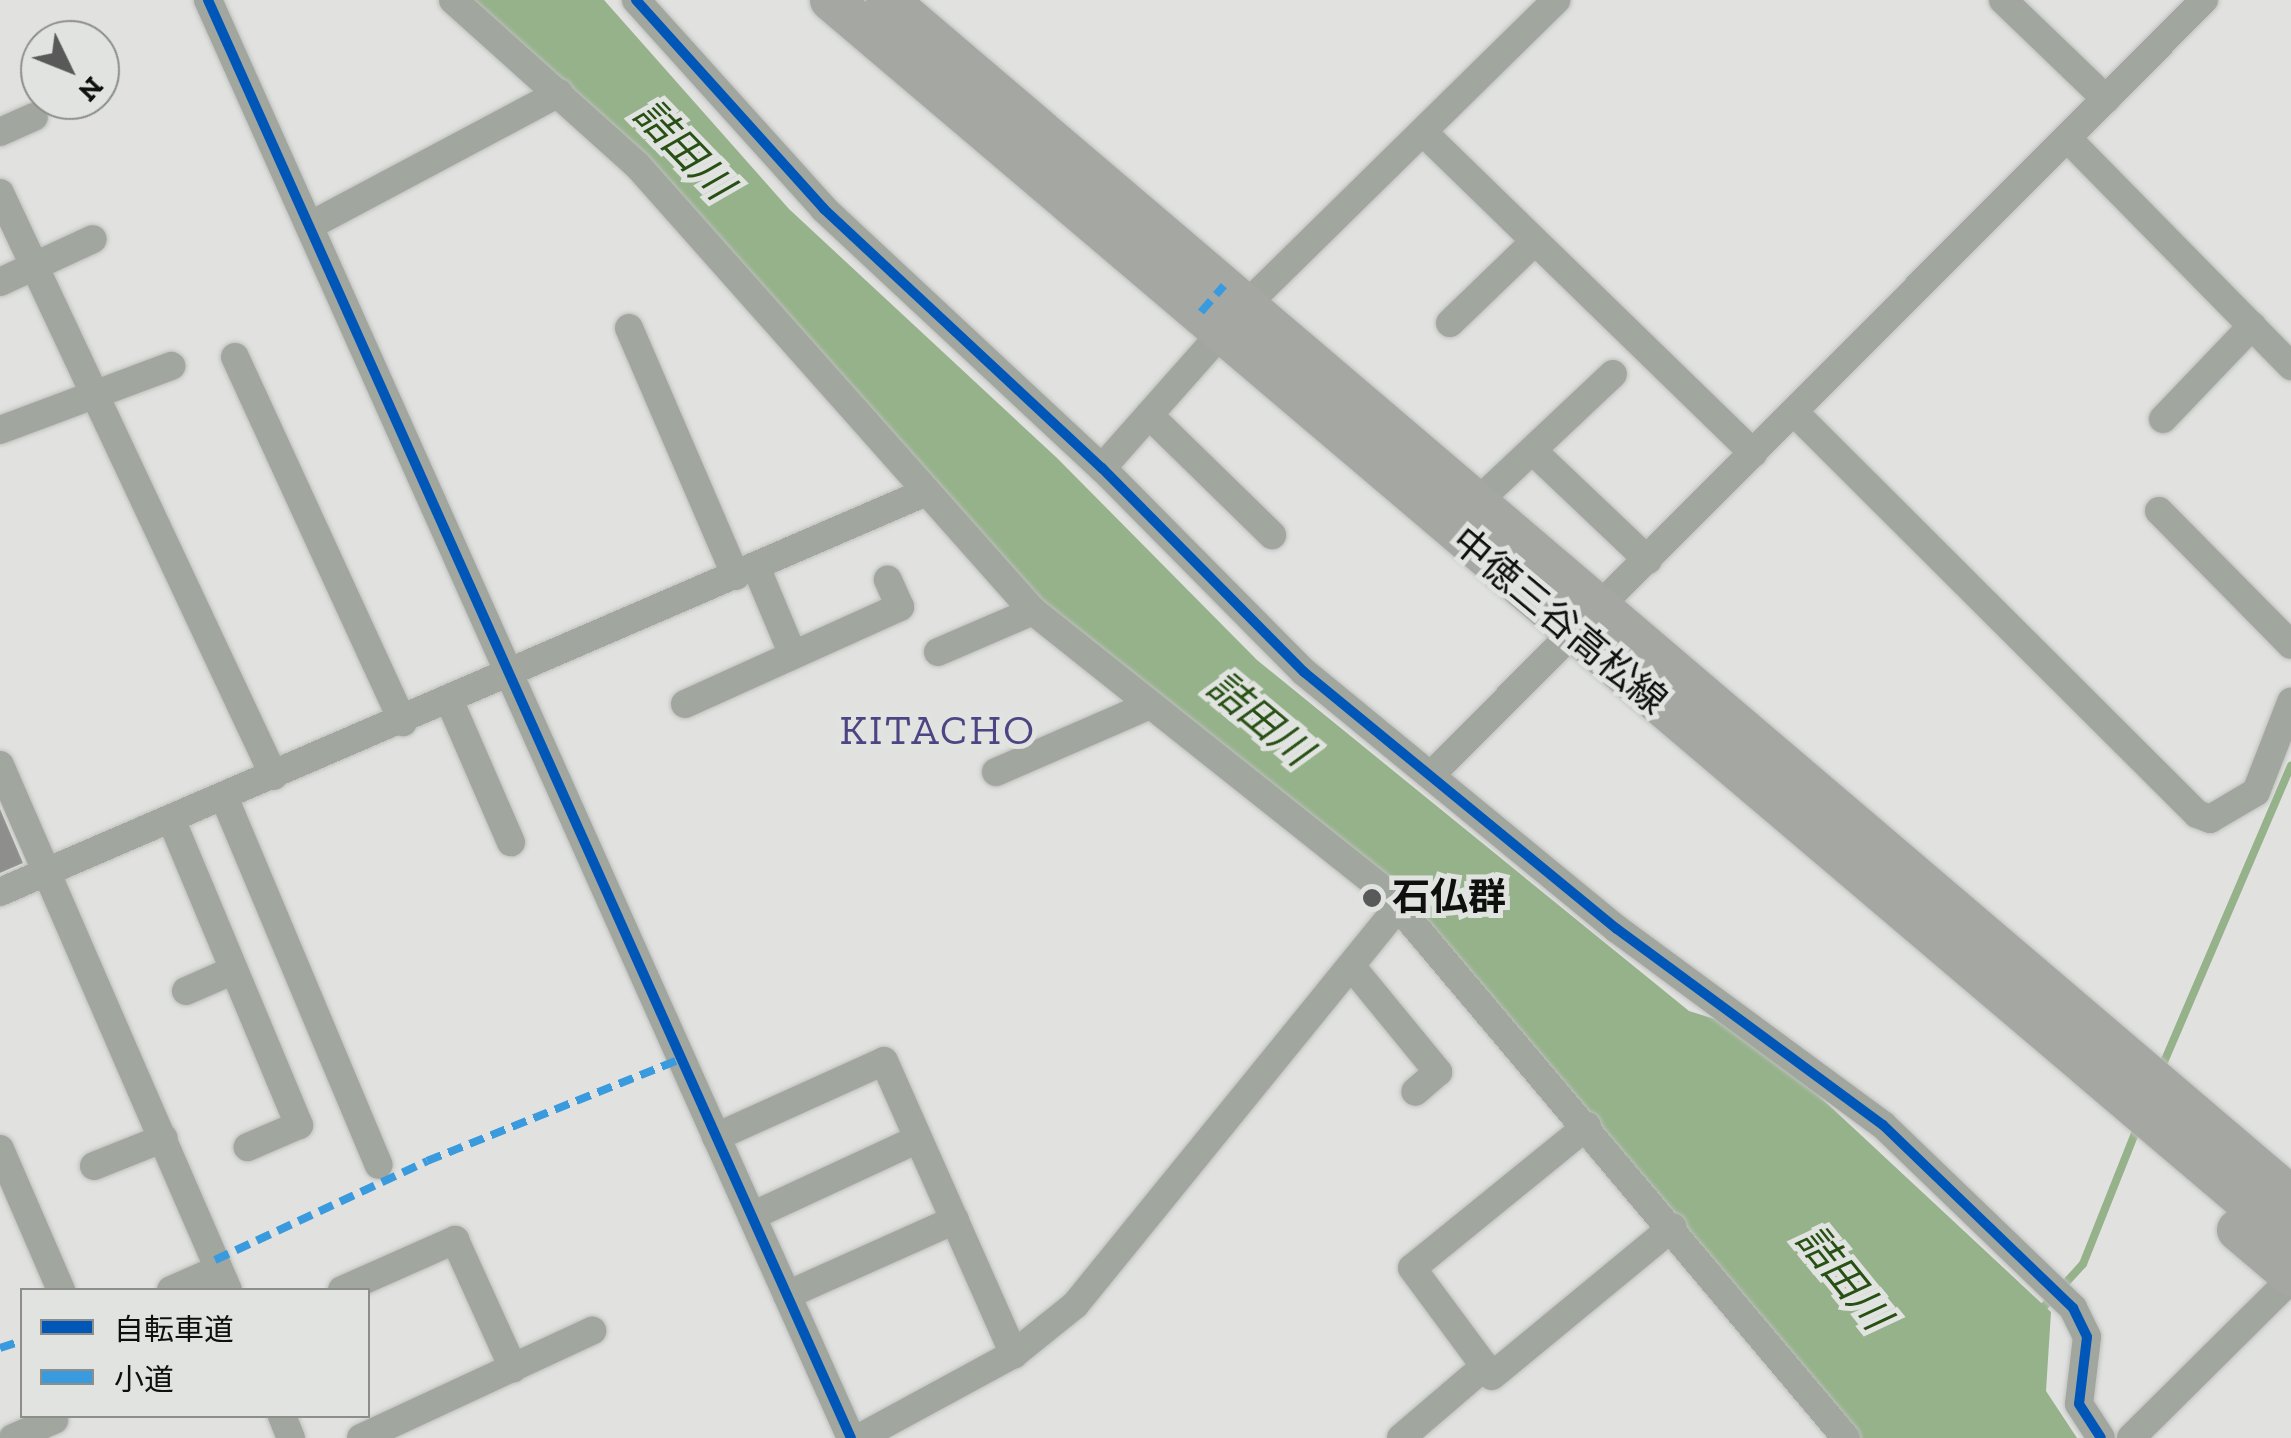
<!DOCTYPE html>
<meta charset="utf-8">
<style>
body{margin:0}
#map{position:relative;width:2291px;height:1438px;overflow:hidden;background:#e1e2e0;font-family:"Zilla Slab","Noto Sans JP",serif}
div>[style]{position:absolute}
.water>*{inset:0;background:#95b28a}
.stream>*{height:8px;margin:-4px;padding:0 4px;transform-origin:4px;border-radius:4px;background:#95b28a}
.building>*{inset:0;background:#8e8f8d}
.roads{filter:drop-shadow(0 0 2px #bfc0be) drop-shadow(0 0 2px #bfc0be)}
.street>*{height:28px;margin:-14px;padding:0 14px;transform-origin:14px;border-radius:14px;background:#a1a69f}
.primary>*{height:42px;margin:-21px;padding:0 21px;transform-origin:21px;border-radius:21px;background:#a5a8a2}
.quiet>*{height:8px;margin-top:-4px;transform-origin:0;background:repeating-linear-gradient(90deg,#3a9ade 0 15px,transparent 0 23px)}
.cycleway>*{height:10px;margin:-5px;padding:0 5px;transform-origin:5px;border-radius:5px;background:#0057b8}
.dots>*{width:28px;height:28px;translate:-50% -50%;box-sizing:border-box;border:5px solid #e0e3df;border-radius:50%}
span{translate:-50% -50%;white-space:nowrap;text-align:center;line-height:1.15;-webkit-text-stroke:10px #e0e3df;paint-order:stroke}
.street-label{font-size:38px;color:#0e0f0e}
.poi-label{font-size:38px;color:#0e0f0e;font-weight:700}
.left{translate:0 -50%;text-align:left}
.water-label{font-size:40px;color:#285015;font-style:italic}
.quarter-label{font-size:42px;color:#4d4583;letter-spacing:2.5px}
.legend{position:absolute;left:20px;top:1288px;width:350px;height:130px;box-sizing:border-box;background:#e0e3df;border:2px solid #8c8e8b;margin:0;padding:12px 18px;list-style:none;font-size:30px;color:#0e0f0e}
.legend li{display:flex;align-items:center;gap:20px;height:50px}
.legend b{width:50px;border:2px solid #8c8e8b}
.north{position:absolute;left:20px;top:20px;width:100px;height:100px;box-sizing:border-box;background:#e0e3df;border:2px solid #8c8e8b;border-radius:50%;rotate:133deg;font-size:28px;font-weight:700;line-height:40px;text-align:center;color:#0e0f0e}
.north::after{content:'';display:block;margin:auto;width:35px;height:45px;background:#585958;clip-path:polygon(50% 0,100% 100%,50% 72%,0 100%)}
</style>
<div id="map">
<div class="water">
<div style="clip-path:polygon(471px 0,604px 0,789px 209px,1057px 458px,1257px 660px,1689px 1011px,1747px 1029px,2051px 1312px,2046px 1391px,2077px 1438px,1854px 1438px,1685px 1225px,1391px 887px,1040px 604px)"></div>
</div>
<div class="stream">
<div style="left:2161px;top:1069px;width:330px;rotate:-66.8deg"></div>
<div style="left:2039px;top:1312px;width:65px;rotate:-47.5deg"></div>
<div style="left:2083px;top:1264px;width:146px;rotate:-68.3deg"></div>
</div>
<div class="building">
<div style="clip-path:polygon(0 809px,23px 863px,0 873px)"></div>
</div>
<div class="roads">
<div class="street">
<div style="left:208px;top:0;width:1575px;rotate:65.91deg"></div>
<div style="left:453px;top:0;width:247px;rotate:41.9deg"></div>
<div style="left:637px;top:165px;width:596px;rotate:48.4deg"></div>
<div style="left:1033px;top:611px;width:450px;rotate:38.5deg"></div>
<div style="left:1385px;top:891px;width:715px;rotate:49.88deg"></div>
<div style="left:636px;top:0;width:281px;rotate:48deg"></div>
<div style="left:824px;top:209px;width:380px;rotate:43deg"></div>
<div style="left:1102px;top:468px;width:287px;rotate:45.3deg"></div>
<div style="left:1304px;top:672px;width:405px;rotate:39.4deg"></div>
<div style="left:1617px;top:929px;width:330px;rotate:36.4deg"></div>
<div style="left:1883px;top:1125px;width:264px;rotate:43.9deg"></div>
<div style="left:2073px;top:1308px;width:32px;rotate:64deg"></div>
<div style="left:2087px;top:1337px;width:67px;rotate:96.8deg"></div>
<div style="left:2079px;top:1404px;width:40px;rotate:57.1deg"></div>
<div style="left:2003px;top:0;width:143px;rotate:43.9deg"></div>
<div style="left:0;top:132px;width:37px;rotate:-24deg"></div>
<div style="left:1425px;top:134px;width:458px;rotate:44.2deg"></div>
<div style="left:2067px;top:138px;width:320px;rotate:45.5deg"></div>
<div style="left:0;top:193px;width:644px;rotate:64.83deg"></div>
<div style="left:311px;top:225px;width:281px;rotate:-28deg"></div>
<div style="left:0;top:282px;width:102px;rotate:-24.8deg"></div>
<div style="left:1450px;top:323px;width:114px;rotate:-43.9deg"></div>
<div style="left:629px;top:328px;width:270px;rotate:66.7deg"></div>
<div style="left:235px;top:357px;width:402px;rotate:65.3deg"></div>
<div style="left:1794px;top:412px;width:569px;rotate:44.93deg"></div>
<div style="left:2197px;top:814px;width:14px;rotate:21deg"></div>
<div style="left:2210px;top:819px;width:53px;rotate:-30.4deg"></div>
<div style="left:2256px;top:792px;width:97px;rotate:-68.7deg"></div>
<div style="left:1149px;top:415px;width:172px;rotate:44.3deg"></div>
<div style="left:2163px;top:419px;width:129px;rotate:-46.3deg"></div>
<div style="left:0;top:430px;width:183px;rotate:-20.5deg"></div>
<div style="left:1534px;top:452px;width:157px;rotate:43.5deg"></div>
<div style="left:1102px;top:468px;width:217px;rotate:-48.5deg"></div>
<div style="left:1246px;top:305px;width:435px;rotate:-44.5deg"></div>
<div style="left:1476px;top:503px;width:188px;rotate:-43.3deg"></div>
<div style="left:2159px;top:511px;width:188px;rotate:45.4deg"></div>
<div style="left:756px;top:567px;width:95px;rotate:67.2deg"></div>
<div style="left:938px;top:652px;width:103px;rotate:-23.3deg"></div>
<div style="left:450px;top:702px;width:153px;rotate:66.5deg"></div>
<div style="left:685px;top:704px;width:236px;rotate:-24.3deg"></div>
<div style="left:900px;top:607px;width:30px;rotate:-114deg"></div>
<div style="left:0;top:765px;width:572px;rotate:66.53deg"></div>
<div style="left:996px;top:772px;width:168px;rotate:-23.5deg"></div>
<div style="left:1432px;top:774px;width:1093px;rotate:-45.07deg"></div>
<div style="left:224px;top:797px;width:399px;rotate:67.2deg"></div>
<div style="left:171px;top:819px;width:332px;rotate:67.3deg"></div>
<div style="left:299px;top:1125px;width:56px;rotate:156.7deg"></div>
<div style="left:0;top:892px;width:1009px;rotate:-23.36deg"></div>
<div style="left:1352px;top:967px;width:136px;rotate:50.7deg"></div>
<div style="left:1438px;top:1072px;width:30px;rotate:139deg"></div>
<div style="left:186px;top:991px;width:52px;rotate:-23.6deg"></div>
<div style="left:1587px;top:1126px;width:225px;rotate:140.9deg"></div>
<div style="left:1412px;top:1268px;width:134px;rotate:53.5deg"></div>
<div style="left:1492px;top:1376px;width:234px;rotate:-39.5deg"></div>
<div style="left:716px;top:1137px;width:184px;rotate:-24.3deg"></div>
<div style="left:884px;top:1061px;width:321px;rotate:66.1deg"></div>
<div style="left:0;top:1149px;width:154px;rotate:66.6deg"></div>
<div style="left:94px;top:1166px;width:75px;rotate:-21.8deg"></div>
<div style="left:752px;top:1216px;width:183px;rotate:-24.9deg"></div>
<div style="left:171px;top:1290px;width:52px;rotate:-23.6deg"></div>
<div style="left:342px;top:1290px;width:124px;rotate:-23.9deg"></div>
<div style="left:455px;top:1240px;width:141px;rotate:65.6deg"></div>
<div style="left:787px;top:1295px;width:184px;rotate:-24.1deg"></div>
<div style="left:282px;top:1416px;width:24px;rotate:68deg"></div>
<div style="left:13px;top:1438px;width:45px;rotate:-23.7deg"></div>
<div style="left:361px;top:1438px;width:255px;rotate:-24.9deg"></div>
<div style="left:859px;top:1438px;width:176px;rotate:-28.5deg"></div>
<div style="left:1014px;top:1354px;width:78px;rotate:-38.8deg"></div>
<div style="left:1075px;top:1305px;width:514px;rotate:-50.92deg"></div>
<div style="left:1401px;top:1438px;width:111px;rotate:-40.6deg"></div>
<div style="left:2131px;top:1438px;width:226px;rotate:-44.8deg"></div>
</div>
<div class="primary">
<div style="left:831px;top:0;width:1915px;rotate:40.32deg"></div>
<div style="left:887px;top:0;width:1845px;rotate:40.45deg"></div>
<div style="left:2238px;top:1230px;width:70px;rotate:40.3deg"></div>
</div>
</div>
<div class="quiet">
<div style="left:1201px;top:312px;width:35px;rotate:-49deg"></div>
<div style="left:215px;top:1260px;width:234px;rotate:-25deg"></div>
<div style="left:427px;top:1161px;width:274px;rotate:-21.9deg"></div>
<div style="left:0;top:1348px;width:23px;rotate:-18deg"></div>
</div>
<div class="cycleway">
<div style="left:208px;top:0;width:1575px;rotate:65.91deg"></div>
<div style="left:636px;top:0;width:281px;rotate:48deg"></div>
<div style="left:824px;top:209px;width:380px;rotate:43deg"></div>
<div style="left:1102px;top:468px;width:287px;rotate:45.3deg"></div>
<div style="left:1304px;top:672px;width:405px;rotate:39.4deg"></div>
<div style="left:1617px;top:929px;width:330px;rotate:36.4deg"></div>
<div style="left:1883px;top:1125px;width:264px;rotate:43.9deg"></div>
<div style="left:2073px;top:1308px;width:32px;rotate:64deg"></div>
<div style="left:2087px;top:1337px;width:67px;rotate:96.8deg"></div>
<div style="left:2079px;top:1404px;width:40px;rotate:57.1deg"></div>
</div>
<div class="dots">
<div style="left:1372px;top:898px;background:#585958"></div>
</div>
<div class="street-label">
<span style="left:1559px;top:621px;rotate:40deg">中徳三谷高松線</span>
</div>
<div class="poi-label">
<span class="left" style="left:1392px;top:898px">石仏群</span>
</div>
<div class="water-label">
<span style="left:684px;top:149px;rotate:46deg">詰田川</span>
<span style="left:1260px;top:718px;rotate:40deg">詰田川</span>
<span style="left:1844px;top:1277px;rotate:51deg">詰田川</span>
</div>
<div class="quarter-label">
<span style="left:938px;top:730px">KITACHO</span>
</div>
<ul class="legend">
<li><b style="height:12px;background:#0057b8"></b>自転車道</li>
<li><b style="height:12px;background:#3a9ade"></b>小道</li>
</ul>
<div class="north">N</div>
</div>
